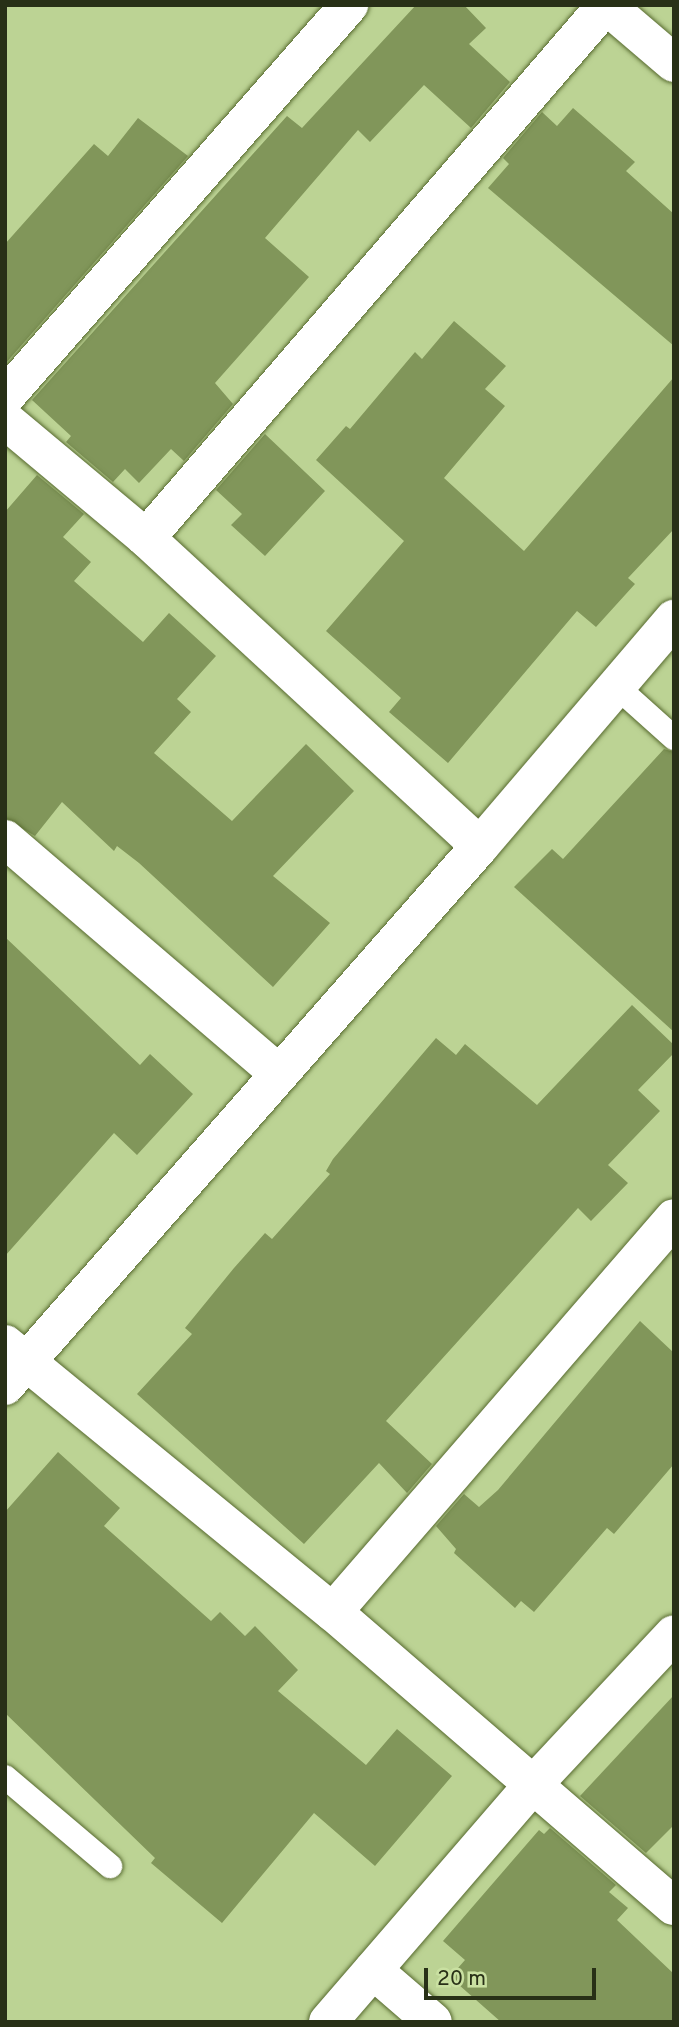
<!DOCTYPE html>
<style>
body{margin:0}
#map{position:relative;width:679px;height:2027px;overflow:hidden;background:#bcd394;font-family:Overpass,sans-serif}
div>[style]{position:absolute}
.building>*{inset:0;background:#81965a}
.roads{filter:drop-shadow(0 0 2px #576a2f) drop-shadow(0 0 2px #576a2f)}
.lane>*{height:24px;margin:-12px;padding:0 12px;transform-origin:12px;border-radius:12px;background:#fff}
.street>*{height:38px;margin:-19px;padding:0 19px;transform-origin:19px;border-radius:19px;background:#fff}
.secondary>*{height:38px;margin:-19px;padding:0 19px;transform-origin:19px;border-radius:19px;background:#fff}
span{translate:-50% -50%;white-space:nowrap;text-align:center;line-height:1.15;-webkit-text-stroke:5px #c9e0a1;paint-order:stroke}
.frame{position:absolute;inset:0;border:7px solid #283017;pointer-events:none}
.scale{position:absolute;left:424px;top:1968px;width:172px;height:32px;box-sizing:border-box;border:4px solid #283017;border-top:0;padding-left:9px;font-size:21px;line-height:24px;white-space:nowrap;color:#283017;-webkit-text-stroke:5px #c9e0a1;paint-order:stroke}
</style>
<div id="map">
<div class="building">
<div style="clip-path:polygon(416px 5px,464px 5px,486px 28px,469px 44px,510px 82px,471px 128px,424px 85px,370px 142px,358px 130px,265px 238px,309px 277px,215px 383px,233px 404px,184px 461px,171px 449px,139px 483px,125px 469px,113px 482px,66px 442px,71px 436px,32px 400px,287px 116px,302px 128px)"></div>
<div style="clip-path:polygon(573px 108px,635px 162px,626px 171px,674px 214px,674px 346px,488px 188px,509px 164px,503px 158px,542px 112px,557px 126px)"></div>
<div style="clip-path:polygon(138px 118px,188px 156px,5px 364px,5px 244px,94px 144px,108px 156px)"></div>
<div style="clip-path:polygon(454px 321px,506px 366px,485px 389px,505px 406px,444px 478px,524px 551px,674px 377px,674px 529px,628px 578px,635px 584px,596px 627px,577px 611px,448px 763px,389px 712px,401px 698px,326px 631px,404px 541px,316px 460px,346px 426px,350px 429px,415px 352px,422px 359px)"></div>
<div style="clip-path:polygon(265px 434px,325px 491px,265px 556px,231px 525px,242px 514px,216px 490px)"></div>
<div style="clip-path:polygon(37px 475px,84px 514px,63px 537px,91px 562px,74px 581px,143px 642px,169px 613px,216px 656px,177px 699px,191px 712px,154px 753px,232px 821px,306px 744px,354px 791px,273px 876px,330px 923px,273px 987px,139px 863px,117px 846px,114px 851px,62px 802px,35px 836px,5px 818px,5px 512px)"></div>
<div style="clip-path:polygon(664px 749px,674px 752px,674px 1032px,514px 887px,552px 849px,563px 859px)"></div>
<div style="clip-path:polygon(5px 937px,140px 1065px,150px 1054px,193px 1094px,137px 1155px,114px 1133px,5px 1256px)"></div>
<div style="clip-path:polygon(632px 1005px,674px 1045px,674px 1053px,638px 1090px,660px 1111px,608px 1165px,628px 1183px,591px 1221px,578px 1208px,386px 1421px,432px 1464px,407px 1493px,379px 1463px,304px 1544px,137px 1394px,192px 1334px,185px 1328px,234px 1268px,265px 1233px,272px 1239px,330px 1174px,326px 1171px,333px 1159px,436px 1038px,456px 1055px,465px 1044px,537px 1105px)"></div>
<div style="clip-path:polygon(640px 1321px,674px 1353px,674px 1464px,614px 1534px,607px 1528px,534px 1612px,521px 1601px,515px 1608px,454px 1553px,456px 1549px,436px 1526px,464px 1494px,479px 1507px,498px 1490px)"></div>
<div style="clip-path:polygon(58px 1452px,120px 1508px,104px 1526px,211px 1621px,220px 1612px,245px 1636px,255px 1626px,298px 1670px,278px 1691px,366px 1765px,397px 1729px,452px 1776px,375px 1866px,314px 1813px,222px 1923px,151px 1863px,155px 1858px,5px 1713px,5px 1512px)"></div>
<div style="clip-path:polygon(674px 1695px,674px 1825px,646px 1853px,580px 1796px)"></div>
<div style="clip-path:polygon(550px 1828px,616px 1885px,609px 1892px,628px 1908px,617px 1920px,674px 1974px,674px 2022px,501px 2022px,450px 1977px,465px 1960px,443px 1941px,539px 1830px,544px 1834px)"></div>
</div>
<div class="roads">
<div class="lane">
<div style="left:616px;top:686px;width:78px;rotate:41.9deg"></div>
<div style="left:5px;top:1777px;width:138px;rotate:40.3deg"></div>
</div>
<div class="street">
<div style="left:5px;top:397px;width:522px;rotate:-48.73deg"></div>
<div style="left:5px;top:420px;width:184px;rotate:39.9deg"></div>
<div style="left:146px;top:538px;width:454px;rotate:42.7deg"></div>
<div style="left:146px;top:538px;width:704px;rotate:-49.2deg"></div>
<div style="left:5px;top:839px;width:361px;rotate:40.6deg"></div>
<div style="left:5px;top:1344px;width:424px;rotate:39.3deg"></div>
<div style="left:333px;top:1612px;width:450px;rotate:40.8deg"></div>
<div style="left:333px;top:1612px;width:521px;rotate:-49.12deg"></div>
<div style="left:373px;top:1970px;width:79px;rotate:40.9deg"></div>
<div style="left:328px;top:2022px;width:311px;rotate:-49.2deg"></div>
<div style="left:531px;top:1787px;width:209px;rotate:-46.9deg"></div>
</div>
<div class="secondary">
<div style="left:606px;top:5px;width:89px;rotate:40.5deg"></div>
<div style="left:5px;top:1386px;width:719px;rotate:-48.66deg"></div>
<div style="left:480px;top:846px;width:299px;rotate:-49.5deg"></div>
</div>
</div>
<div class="frame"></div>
<div class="scale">20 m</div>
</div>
